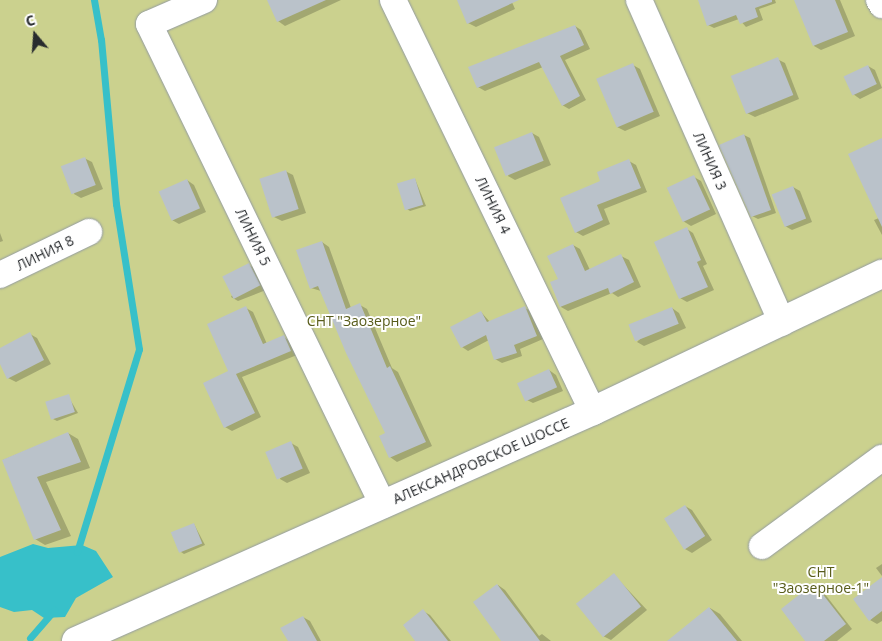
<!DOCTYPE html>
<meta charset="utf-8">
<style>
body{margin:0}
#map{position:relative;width:882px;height:641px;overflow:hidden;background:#e4ecf4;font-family:"Open Sans",sans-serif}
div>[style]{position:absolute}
.green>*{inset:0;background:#cbd18e;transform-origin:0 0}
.water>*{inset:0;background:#37c0c9}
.shadow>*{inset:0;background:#0003}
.stream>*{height:7px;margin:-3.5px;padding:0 3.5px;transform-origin:3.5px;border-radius:3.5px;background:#37c0c9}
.building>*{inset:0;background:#bac2ca;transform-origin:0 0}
.roads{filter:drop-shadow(0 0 1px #939ba2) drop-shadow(0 0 1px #939ba2)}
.street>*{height:26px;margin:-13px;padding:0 13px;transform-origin:13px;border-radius:13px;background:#fff}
.secondary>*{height:28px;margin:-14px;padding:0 14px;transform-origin:14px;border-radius:14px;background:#fff}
span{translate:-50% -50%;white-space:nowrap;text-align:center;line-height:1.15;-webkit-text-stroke:4px #fff;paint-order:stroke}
.street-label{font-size:14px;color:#282b2e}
.park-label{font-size:14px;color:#585c1b}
.north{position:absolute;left:10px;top:10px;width:50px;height:50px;-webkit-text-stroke:4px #fff;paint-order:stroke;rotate:342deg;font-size:14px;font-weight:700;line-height:20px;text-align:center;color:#282b2e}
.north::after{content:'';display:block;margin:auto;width:18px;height:22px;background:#282b2e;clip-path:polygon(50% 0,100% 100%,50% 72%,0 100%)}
</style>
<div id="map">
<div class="green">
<div style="left:0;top:0;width:882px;height:641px"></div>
</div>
<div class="water">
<div style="clip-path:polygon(33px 544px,48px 548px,82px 545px,96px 551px,113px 577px,76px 598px,65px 617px,44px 618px,32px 610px,14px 612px,0 607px,0 557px)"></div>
</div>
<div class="shadow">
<div style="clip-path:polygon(268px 0,341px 0,285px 26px,278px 21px)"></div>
<div style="clip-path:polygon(458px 0,511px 0,515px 9px,476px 27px,468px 23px)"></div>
<div style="clip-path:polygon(709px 0,775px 0,776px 3px,759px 9px,763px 20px,746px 27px,739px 19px,714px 28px,708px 25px)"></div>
<div style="clip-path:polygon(816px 0,840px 0,855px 36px,821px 50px,814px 46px)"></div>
<div style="clip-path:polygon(575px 26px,581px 30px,590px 49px,565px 60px,586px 100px,569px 109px,562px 105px,543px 67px,485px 91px,478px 87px)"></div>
<div style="clip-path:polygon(777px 59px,785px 63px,799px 99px,755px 117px,747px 113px)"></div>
<div style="clip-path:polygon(633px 65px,640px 69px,660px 116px,625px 131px,617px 127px)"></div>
<div style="clip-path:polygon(868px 66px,875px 70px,882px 88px,860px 99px,853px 94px)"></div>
<div style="clip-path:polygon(532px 133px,539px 137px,551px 165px,515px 180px,508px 176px)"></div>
<div style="clip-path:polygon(744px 135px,750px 138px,776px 213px,758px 219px,752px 216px)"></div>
<div style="clip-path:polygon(882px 139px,882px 235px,874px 220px,879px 218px)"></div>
<div style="clip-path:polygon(84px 158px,92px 162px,103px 189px,81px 198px,74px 194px)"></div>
<div style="clip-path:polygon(629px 161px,636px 165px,647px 192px,604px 209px,610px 224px,583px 236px,576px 232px,602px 182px)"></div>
<div style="clip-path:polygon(285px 171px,293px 175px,306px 213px,282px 221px,274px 217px)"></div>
<div style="clip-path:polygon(694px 177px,701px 181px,716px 214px,691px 226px,683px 221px)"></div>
<div style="clip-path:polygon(415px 179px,426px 206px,410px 211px,407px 209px)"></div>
<div style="clip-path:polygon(187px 180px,194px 185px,206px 212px,179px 224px,172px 220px)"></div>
<div style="clip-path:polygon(793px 187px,800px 191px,812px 222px,792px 230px,785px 226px)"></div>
<div style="clip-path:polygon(687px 229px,693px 233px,707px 264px,703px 266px,714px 290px,687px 302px,680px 298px)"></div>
<div style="clip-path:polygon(0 233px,3px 241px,0 242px)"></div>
<div style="clip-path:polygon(322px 242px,329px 247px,351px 308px,360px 305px,367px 309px,392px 368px,398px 372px,432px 446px,397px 462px,390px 457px,387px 433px,321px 291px,311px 288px)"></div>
<div style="clip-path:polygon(573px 245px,580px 249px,590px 270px,621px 256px,629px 260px,641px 287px,618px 297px,612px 293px,568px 311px,561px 307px,560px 280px)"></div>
<div style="clip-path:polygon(249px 265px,256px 269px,266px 290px,238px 301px,231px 297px)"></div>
<div style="clip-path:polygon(246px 308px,253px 312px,267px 344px,284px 337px,290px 341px,297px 355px,242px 377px,261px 417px,232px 431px,225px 427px,229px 372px)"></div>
<div style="clip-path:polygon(525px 308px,531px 311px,543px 339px,520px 349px,522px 356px,502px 363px,495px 359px,489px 340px,468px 351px,462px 347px,481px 312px,490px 322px)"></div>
<div style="clip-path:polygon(672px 308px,679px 313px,686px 328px,644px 346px,637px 342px)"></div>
<div style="clip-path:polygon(30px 334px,37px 338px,51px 364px,16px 382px,8px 378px,0 362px,0 349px)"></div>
<div style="clip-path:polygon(549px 370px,556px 375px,563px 391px,533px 403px,525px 399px)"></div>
<div style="clip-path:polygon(68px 396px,78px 413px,57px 421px,53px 419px)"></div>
<div style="clip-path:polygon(68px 433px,78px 439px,90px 468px,46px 482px,71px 536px,45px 545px,35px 539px,3px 460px)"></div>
<div style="clip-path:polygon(291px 443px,298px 447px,310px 473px,287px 483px,280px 479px)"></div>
<div style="clip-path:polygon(685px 506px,692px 510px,712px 540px,692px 553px,685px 549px)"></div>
<div style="clip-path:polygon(194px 524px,205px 545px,184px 554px,181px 552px)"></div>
<div style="clip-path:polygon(882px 564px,882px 576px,876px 568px)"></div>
<div style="clip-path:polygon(614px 575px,647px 610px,611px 640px,603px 636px)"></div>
<div style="clip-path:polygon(882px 579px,882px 621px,877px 624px,870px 620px)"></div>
<div style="clip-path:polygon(498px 585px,505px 590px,539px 636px,542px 634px,551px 641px,503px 641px)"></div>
<div style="clip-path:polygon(814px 585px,821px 589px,852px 629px,837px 641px,807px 641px)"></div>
<div style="clip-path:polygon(710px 608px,720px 614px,742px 641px,672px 641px)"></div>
<div style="clip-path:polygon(423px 611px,430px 615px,451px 641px,417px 641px)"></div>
<div style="clip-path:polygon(303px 617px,310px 621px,321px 641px,289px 641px)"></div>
</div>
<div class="stream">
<div style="left:77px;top:552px;width:212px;rotate:-73deg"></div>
<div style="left:139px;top:349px;width:147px;rotate:-99deg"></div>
<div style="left:116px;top:204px;width:165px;rotate:-95.2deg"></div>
<div style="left:101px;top:40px;width:41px;rotate:-99.9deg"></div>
<div style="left:30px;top:638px;width:37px;rotate:-49deg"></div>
</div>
<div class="building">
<div style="clip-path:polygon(267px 0,326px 0,277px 22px)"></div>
<div style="clip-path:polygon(457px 0,519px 0,467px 24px)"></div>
<div style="clip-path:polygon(698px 0,772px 0,772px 2px,755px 8px,758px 17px,740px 24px,736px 15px,707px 26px)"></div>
<div style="clip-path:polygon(794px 0,835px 0,848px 32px,813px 46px)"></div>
<div style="clip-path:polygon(575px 25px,584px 45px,560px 56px,580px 96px,562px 106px,539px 62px,477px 88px,468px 67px)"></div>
<div style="left:778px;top:57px;width:41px;height:51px;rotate:68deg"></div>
<div style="left:633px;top:63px;width:53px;height:40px;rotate:67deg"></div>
<div style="left:868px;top:65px;width:21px;height:27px;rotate:65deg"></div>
<div style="left:532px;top:132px;width:31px;height:41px;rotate:68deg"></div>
<div style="clip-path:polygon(744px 134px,771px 210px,751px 217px,719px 145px)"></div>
<div style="clip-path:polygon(882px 138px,882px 227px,848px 154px)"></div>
<div style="left:85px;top:157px;width:30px;height:26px;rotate:69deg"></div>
<div style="clip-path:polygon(629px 159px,641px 188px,597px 205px,603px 220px,575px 233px,560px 198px,600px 181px,597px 172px)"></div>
<div style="left:286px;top:170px;width:41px;height:28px;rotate:72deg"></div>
<div style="left:694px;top:175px;width:38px;height:30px;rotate:65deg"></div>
<div style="left:415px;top:178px;width:28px;height:19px;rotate:73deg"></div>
<div style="left:187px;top:179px;width:32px;height:31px;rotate:66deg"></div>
<div style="left:793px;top:186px;width:35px;height:23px;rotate:68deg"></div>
<div style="clip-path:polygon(687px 227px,701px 260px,697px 262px,708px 287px,679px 299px,654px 242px)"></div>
<div style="clip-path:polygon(322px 241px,346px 309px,360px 303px,387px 368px,390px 366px,426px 442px,389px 458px,379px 436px,385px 433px,346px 353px,318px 286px,310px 289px,296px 250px)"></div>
<div style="clip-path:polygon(573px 244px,585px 271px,621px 254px,634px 282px,610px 294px,608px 288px,560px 307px,550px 282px,558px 279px,547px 256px)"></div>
<div style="left:249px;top:263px;width:25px;height:30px;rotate:63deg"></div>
<div style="clip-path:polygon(246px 306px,263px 344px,284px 335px,291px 351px,236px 374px,255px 413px,224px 428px,203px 383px,228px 371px,207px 324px)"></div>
<div style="clip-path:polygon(525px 306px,537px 336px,514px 345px,517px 353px,494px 360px,486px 335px,461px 348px,450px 327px,481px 311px,487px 322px)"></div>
<div style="left:672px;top:307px;width:18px;height:47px;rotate:68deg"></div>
<div style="clip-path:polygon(30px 332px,44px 360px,7px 379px,0 364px,0 348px)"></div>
<div style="left:549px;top:369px;width:20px;height:35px;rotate:66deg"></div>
<div style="left:69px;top:394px;width:19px;height:25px;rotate:72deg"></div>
<div style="clip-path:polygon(68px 432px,81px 462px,37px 477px,61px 530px,34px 540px,2px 460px)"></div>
<div style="left:291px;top:441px;width:30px;height:28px;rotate:67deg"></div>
<div style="left:685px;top:505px;width:37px;height:25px;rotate:57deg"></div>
<div style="left:194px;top:523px;width:22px;height:25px;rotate:68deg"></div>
<div style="left:614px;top:573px;width:43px;height:49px;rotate:51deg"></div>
<div style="clip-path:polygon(882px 577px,882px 611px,869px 621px,853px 599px)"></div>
<div style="clip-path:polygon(814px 583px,846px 624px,824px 641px,805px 641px,781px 609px)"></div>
<div style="clip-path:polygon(497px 584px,540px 641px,501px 641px,473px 602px)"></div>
<div style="clip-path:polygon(709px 607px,737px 641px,667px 641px)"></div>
<div style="clip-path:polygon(423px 609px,448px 641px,415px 641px,403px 625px)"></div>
<div style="clip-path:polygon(303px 616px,317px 641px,288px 641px,280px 628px)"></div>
</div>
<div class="roads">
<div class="street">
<div style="left:204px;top:0;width:60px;rotate:156.4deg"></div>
<div style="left:149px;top:24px;width:535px;rotate:64.06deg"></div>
<div style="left:393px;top:0;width:457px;rotate:64.1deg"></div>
<div style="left:639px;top:0;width:353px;rotate:66.1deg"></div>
<div style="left:879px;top:0;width:6px;rotate:59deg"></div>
<div style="left:0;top:275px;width:99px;rotate:-25.8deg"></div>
<div style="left:762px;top:546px;width:149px;rotate:-36.3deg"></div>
</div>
<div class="secondary">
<div style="left:76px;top:641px;width:566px;rotate:-23.98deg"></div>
<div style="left:593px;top:411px;width:320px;rotate:-25.4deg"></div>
</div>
</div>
<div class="street-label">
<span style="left:710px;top:161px;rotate:66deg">ЛИНИЯ 3</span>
<span style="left:493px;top:205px;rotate:64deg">ЛИНИЯ 4</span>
<span style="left:253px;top:237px;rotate:64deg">ЛИНИЯ 5</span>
<span style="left:45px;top:253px;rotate:-26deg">ЛИНИЯ 8</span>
<span style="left:481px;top:461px;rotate:-24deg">АЛЕКСАНДРОВСКОЕ ШОССЕ</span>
</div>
<div class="park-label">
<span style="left:364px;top:321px">СНТ "Заозерное"</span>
<span style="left:821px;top:580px">СНТ<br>"Заозерное-1"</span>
</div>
<div class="north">С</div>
</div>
